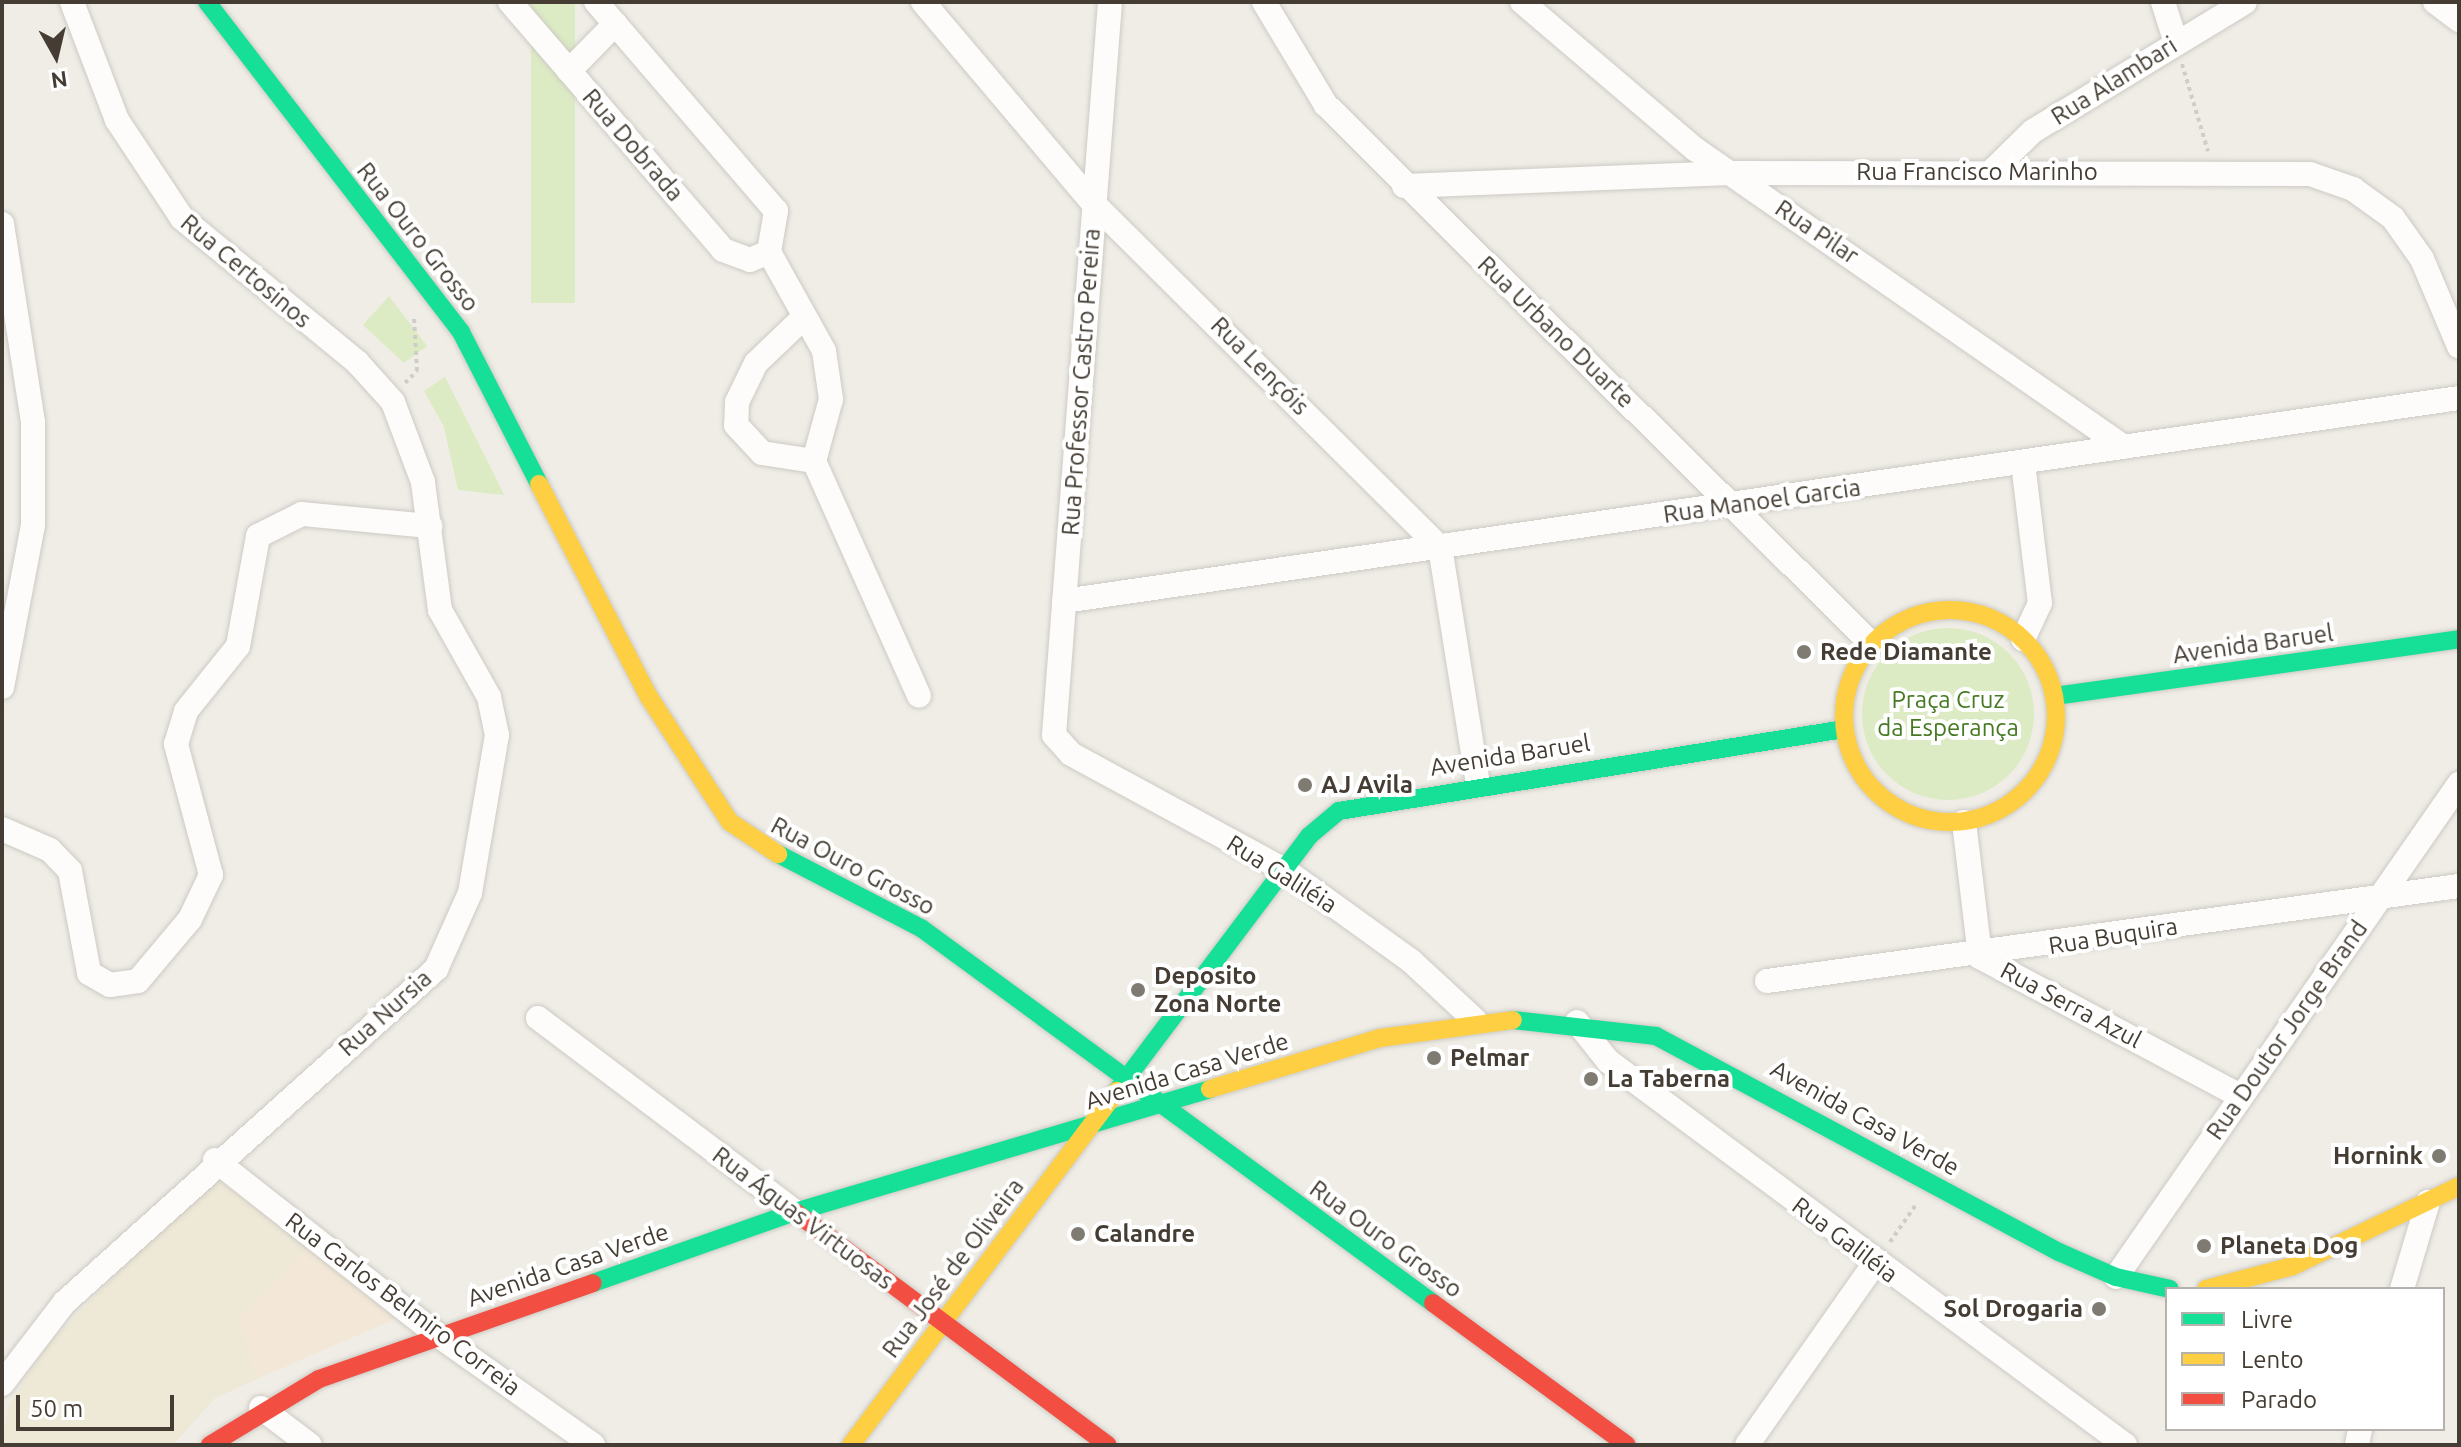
<!DOCTYPE html>
<meta charset="utf-8">
<style>
body{margin:0}
#map{position:relative;width:2461px;height:1447px;overflow:hidden;background:#efede6;font-family:Ubuntu,sans-serif}
div>[style]{position:absolute}
.commercial>*{inset:0;background:#f3e8d7}
.education>*{inset:0;background:#eee8d7}
.green>*{inset:0;background:#dcebc4;transform-origin:0 0}
.round{border-radius:50%}
.path>*{height:4px;margin-top:-2px;transform-origin:0;background:repeating-linear-gradient(90deg,#d0cdc9 0 4px,transparent 0 8px)}
.roads{filter:drop-shadow(0 0 2px #cdcac4) drop-shadow(0 0 2px #cdcac4)}
.street>*{height:24px;margin:-12px;padding:0 12px;transform-origin:12px;border-radius:12px;background:#fdfcfb}
.fast>*{height:18px;margin:-9px;padding:0 9px;transform-origin:9px;border-radius:9px;background:#16e098}
.slow>*{height:18px;margin:-9px;padding:0 9px;transform-origin:9px;border-radius:9px;background:#ffcf43}
.slow>.ring{margin:-9px;padding:0;box-sizing:content-box;background:none;border:18px solid #ffcf43;border-radius:50%}
.jam>*{height:18px;margin:-9px;padding:0 9px;transform-origin:9px;border-radius:9px;background:#f24e42}
.dots>*{width:22px;height:22px;translate:-50% -50%;box-sizing:border-box;border:4px solid #fff;border-radius:50%}
span{translate:-50% -50%;white-space:nowrap;text-align:center;line-height:1.15;-webkit-text-stroke:8px #fff;paint-order:stroke}
.street-label{font-size:24px;color:#453d33}
.poi-label{font-size:24px;color:#453d33;font-weight:700}
.left{translate:0 -50%;text-align:left}
.right{translate:-100% -50%;text-align:right}
.park-label{font-size:24px;color:#457a22}
.frame{position:absolute;inset:0;border:4px solid #453d33;pointer-events:none}
.legend{position:absolute;left:2165px;top:1287px;width:280px;height:144px;box-sizing:border-box;background:#fff;border:2px solid #b5b1ad;margin:0;padding:10px 14px;list-style:none;font-size:24px;color:#453d33}
.legend li{display:flex;align-items:center;gap:16px;height:40px}
.legend b{width:40px;border:2px solid #b5b1ad}
.north{position:absolute;left:16px;top:16px;width:80px;height:80px;-webkit-text-stroke:6px #fff;paint-order:stroke;rotate:172deg;font-size:22px;font-weight:700;line-height:32px;text-align:center;color:#453d33}
.north::after{content:'';display:block;margin:auto;width:28px;height:36px;background:#453d33;clip-path:polygon(50% 0,100% 100%,50% 72%,0 100%)}
.scale{position:absolute;left:16px;top:1395px;width:158px;height:36px;box-sizing:border-box;border:4px solid #453d33;border-top:0;padding-left:10px;font-size:24px;line-height:28px;white-space:nowrap;color:#453d33;-webkit-text-stroke:6px #fff;paint-order:stroke}
</style>
<div id="map">
<div class="commercial">
<div style="clip-path:polygon(308px 1247px,395px 1313px,393px 1320px,257px 1379px,238px 1319px)"></div>
</div>
<div class="education">
<div style="clip-path:polygon(213px 1176px,308px 1247px,238px 1319px,257px 1379px,215px 1398px,173px 1445px,2px 1445px,8px 1407px,47px 1345px)"></div>
</div>
<div class="green">
<div style="left:531px;top:2px;width:44px;height:301px"></div>
<div style="clip-path:polygon(389px 296px,427px 346px,404px 363px,363px 325px)"></div>
<div style="clip-path:polygon(445px 377px,489px 464px,504px 495px,458px 490px,444px 427px,424px 391px)"></div>
<div class="round" style="left:1862px;top:628px;width:172px;height:172px"></div>
</div>
<div class="path">
<div style="left:2182px;top:64px;width:91px;rotate:73.4deg"></div>
<div style="left:405px;top:383px;width:17px;rotate:-45deg"></div>
<div style="left:417px;top:371px;width:54px;rotate:-93.2deg"></div>
<div style="left:1890px;top:1242px;width:44px;rotate:-55.2deg"></div>
</div>
<div class="roads">
<div class="street">
<div style="left:510px;top:2px;width:327px;rotate:49.3deg"></div>
<div style="left:723px;top:250px;width:29px;rotate:20deg"></div>
<div style="left:750px;top:260px;width:21px;rotate:-23deg"></div>
<div style="left:769px;top:252px;width:42px;rotate:-80.3deg"></div>
<div style="left:776px;top:211px;width:276px;rotate:-130.7deg"></div>
<div style="left:923px;top:2px;width:265px;rotate:49.8deg"></div>
<div style="left:1094px;top:204px;width:487px;rotate:44.8deg"></div>
<div style="left:1440px;top:547px;width:241px;rotate:80.9deg"></div>
<div style="left:1110px;top:2px;width:735px;rotate:94.37deg"></div>
<div style="left:1054px;top:735px;width:25px;rotate:48deg"></div>
<div style="left:1071px;top:754px;width:243px;rotate:28.5deg"></div>
<div style="left:1285px;top:870px;width:155px;rotate:35.8deg"></div>
<div style="left:1411px;top:961px;width:87px;rotate:42.7deg"></div>
<div style="left:1264px;top:2px;width:120px;rotate:59deg"></div>
<div style="left:1326px;top:105px;width:767px;rotate:44.63deg"></div>
<div style="left:1522px;top:2px;width:227px;rotate:40.4deg"></div>
<div style="left:1695px;top:149px;width:522px;rotate:34.79deg"></div>
<div style="left:2163px;top:2px;width:43px;rotate:72.4deg"></div>
<div style="left:2435px;top:2px;width:30px;rotate:37deg"></div>
<div style="left:569px;top:71px;width:66px;rotate:-45.6deg"></div>
<div style="left:1992px;top:171px;width:57px;rotate:-44.3deg"></div>
<div style="left:2033px;top:131px;width:248px;rotate:-31.3deg"></div>
<div style="left:1404px;top:186px;width:326px;rotate:-2.3deg"></div>
<div style="left:1730px;top:173px;width:580px;rotate:0.1deg"></div>
<div style="left:2310px;top:174px;width:46px;rotate:19.2deg"></div>
<div style="left:2353px;top:189px;width:49px;rotate:35.9deg"></div>
<div style="left:2393px;top:218px;width:50px;rotate:54.7deg"></div>
<div style="left:2422px;top:259px;width:95px;rotate:67deg"></div>
<div style="left:2px;top:224px;width:200px;rotate:81.1deg"></div>
<div style="left:33px;top:422px;width:103px;rotate:90deg"></div>
<div style="left:33px;top:525px;width:165px;rotate:100.8deg"></div>
<div style="left:769px;top:252px;width:113px;rotate:60.9deg"></div>
<div style="left:824px;top:351px;width:49px;rotate:81.7deg"></div>
<div style="left:831px;top:399px;width:64px;rotate:105.3deg"></div>
<div style="left:801px;top:320px;width:62px;rotate:136.3deg"></div>
<div style="left:756px;top:363px;width:43px;rotate:116deg"></div>
<div style="left:737px;top:402px;width:23px;rotate:92deg"></div>
<div style="left:736px;top:425px;width:38px;rotate:47deg"></div>
<div style="left:762px;top:453px;width:53px;rotate:8.7deg"></div>
<div style="left:814px;top:461px;width:257px;rotate:65.9deg"></div>
<div style="left:2023px;top:463px;width:141px;rotate:83.1deg"></div>
<div style="left:2040px;top:603px;width:40px;rotate:115deg"></div>
<div style="left:1064px;top:601px;width:1410px;rotate:-8.28deg"></div>
<div style="left:1964px;top:822px;width:136px;rotate:83.2deg"></div>
<div style="left:1980px;top:957px;width:295px;rotate:28.1deg"></div>
<div style="left:2px;top:829px;width:52px;rotate:23.6deg"></div>
<div style="left:50px;top:850px;width:29px;rotate:46deg"></div>
<div style="left:70px;top:871px;width:104px;rotate:79.4deg"></div>
<div style="left:89px;top:973px;width:24px;rotate:30deg"></div>
<div style="left:110px;top:985px;width:28px;rotate:-8deg"></div>
<div style="left:138px;top:981px;width:81px;rotate:-50deg"></div>
<div style="left:190px;top:919px;width:49px;rotate:-64.5deg"></div>
<div style="left:211px;top:875px;width:136px;rotate:-105deg"></div>
<div style="left:176px;top:744px;width:34px;rotate:-73deg"></div>
<div style="left:186px;top:711px;width:83px;rotate:-51.3deg"></div>
<div style="left:238px;top:646px;width:112px;rotate:-79.7deg"></div>
<div style="left:258px;top:536px;width:49px;rotate:-26.6deg"></div>
<div style="left:302px;top:514px;width:129px;rotate:5.4deg"></div>
<div style="left:1767px;top:981px;width:698px;rotate:-7.82deg"></div>
<div style="left:538px;top:1018px;width:322px;rotate:37deg"></div>
<div style="left:1577px;top:1022px;width:50px;rotate:51.5deg"></div>
<div style="left:1608px;top:1061px;width:644px;rotate:36.6deg"></div>
<div style="left:215px;top:1160px;width:285px;rotate:38.2deg"></div>
<div style="left:439px;top:1336px;width:189px;rotate:35.3deg"></div>
<div style="left:2116px;top:1277px;width:601px;rotate:-55.17deg"></div>
<div style="left:2402px;top:1289px;width:91px;rotate:-73.4deg"></div>
<div style="left:2px;top:1384px;width:103px;rotate:-52.5deg"></div>
<div style="left:65px;top:1302px;width:499px;rotate:-41.9deg"></div>
<div style="left:436px;top:969px;width:83px;rotate:-65.9deg"></div>
<div style="left:470px;top:893px;width:160px;rotate:-80.3deg"></div>
<div style="left:497px;top:735px;width:39px;rotate:-102deg"></div>
<div style="left:489px;top:697px;width:100px;rotate:-119.4deg"></div>
<div style="left:440px;top:610px;width:129px;rotate:-97.6deg"></div>
<div style="left:423px;top:482px;width:85px;rotate:-110.6deg"></div>
<div style="left:393px;top:402px;width:54px;rotate:-132deg"></div>
<div style="left:357px;top:362px;width:227px;rotate:-140.6deg"></div>
<div style="left:182px;top:218px;width:118px;rotate:-123.6deg"></div>
<div style="left:117px;top:120px;width:126px;rotate:-110.9deg"></div>
<div style="left:261px;top:1408px;width:61px;rotate:37.1deg"></div>
<div style="left:1747px;top:1445px;width:223px;rotate:-54.9deg"></div>
<div style="left:2357px;top:1445px;width:16px;rotate:-79deg"></div>
</div>
<div class="fast">
<div style="left:207px;top:2px;width:416px;rotate:52.4deg"></div>
<div style="left:461px;top:332px;width:171px;rotate:62.8deg"></div>
<div style="left:2055px;top:696px;width:408px;rotate:-8deg"></div>
<div style="left:778px;top:854px;width:161px;rotate:27.4deg"></div>
<div style="left:921px;top:928px;width:635px;rotate:36.22deg"></div>
<div style="left:1513px;top:1020px;width:144px;rotate:6.4deg"></div>
<div style="left:1656px;top:1036px;width:457px;rotate:28.2deg"></div>
<div style="left:2059px;top:1252px;width:62px;rotate:23.7deg"></div>
<div style="left:2116px;top:1277px;width:55px;rotate:12.5deg"></div>
<div style="left:1117px;top:1091px;width:319px;rotate:-53deg"></div>
<div style="left:1309px;top:836px;width:39px;rotate:-40deg"></div>
<div style="left:1339px;top:811px;width:512px;rotate:-9.22deg"></div>
<div style="left:593px;top:1283px;width:214px;rotate:-19.4deg"></div>
<div style="left:795px;top:1212px;width:433px;rotate:-16.5deg"></div>
</div>
<div class="slow">
<div style="left:539px;top:484px;width:240px;rotate:62.7deg"></div>
<div style="left:649px;top:697px;width:149px;rotate:57.1deg"></div>
<div style="left:730px;top:822px;width:58px;rotate:33.7deg"></div>
<div class="ring" style="left:1844px;top:610px;width:194px;height:194px"></div>
<div style="left:1210px;top:1089px;width:177px;rotate:-16.7deg"></div>
<div style="left:1380px;top:1038px;width:134px;rotate:-7.7deg"></div>
<div style="left:2206px;top:1289px;width:90px;rotate:-14.8deg"></div>
<div style="left:2293px;top:1266px;width:184px;rotate:-25.7deg"></div>
<div style="left:851px;top:1445px;width:443px;rotate:-53.1deg"></div>
</div>
<div class="jam">
<div style="left:795px;top:1212px;width:390px;rotate:36.7deg"></div>
<div style="left:1433px;top:1303px;width:240px;rotate:36.2deg"></div>
<div style="left:210px;top:1445px;width:127px;rotate:-31.2deg"></div>
<div style="left:319px;top:1379px;width:290px;rotate:-19.3deg"></div>
</div>
</div>
<div class="dots">
<div style="left:1804px;top:652px;background:#807b72"></div>
<div style="left:1305px;top:785px;background:#807b72"></div>
<div style="left:1138px;top:990px;background:#807b72"></div>
<div style="left:1434px;top:1058px;background:#807b72"></div>
<div style="left:1591px;top:1079px;background:#807b72"></div>
<div style="left:2439px;top:1156px;background:#807b72"></div>
<div style="left:1078px;top:1234px;background:#807b72"></div>
<div style="left:2204px;top:1246px;background:#807b72"></div>
<div style="left:2099px;top:1309px;background:#807b72"></div>
</div>
<div class="street-label">
<span style="left:2114px;top:81px;rotate:-32deg">Rua Alambari</span>
<span style="left:633px;top:145px;rotate:49deg">Rua Dobrada</span>
<span style="left:1977px;top:172px">Rua Francisco Marinho</span>
<span style="left:1817px;top:232px;rotate:34deg">Rua Pilar</span>
<span style="left:418px;top:237px;rotate:52deg">Rua Ouro Grosso</span>
<span style="left:246px;top:271px;rotate:40deg">Rua Certosinos</span>
<span style="left:1556px;top:332px;rotate:44deg">Rua Urbano Duarte</span>
<span style="left:1260px;top:366px;rotate:45deg">Rua Lençóis</span>
<span style="left:1081px;top:382px;rotate:-86deg">Rua Professor Castro Pereira</span>
<span style="left:1762px;top:501px;rotate:-8deg">Rua Manoel Garcia</span>
<span style="left:2253px;top:644px;rotate:-8deg">Avenida Baruel</span>
<span style="left:1510px;top:755px;rotate:-9deg">Avenida Baruel</span>
<span style="left:853px;top:866px;rotate:28deg">Rua Ouro Grosso</span>
<span style="left:1282px;top:874px;rotate:32deg">Rua Galiléia</span>
<span style="left:2113px;top:936px;rotate:-9deg">Rua Buquira</span>
<span style="left:2071px;top:1005px;rotate:28deg">Rua Serra Azul</span>
<span style="left:385px;top:1013px;rotate:-42deg">Rua Nursia</span>
<span style="left:2287px;top:1030px;rotate:-55deg">Rua Doutor Jorge Brand</span>
<span style="left:1187px;top:1071px;rotate:-17deg">Avenida Casa Verde</span>
<span style="left:1865px;top:1118px;rotate:29deg">Avenida Casa Verde</span>
<span style="left:803px;top:1218px;rotate:37deg">Rua Águas Virtuosas</span>
<span style="left:1386px;top:1239px;rotate:36deg">Rua Ouro Grosso</span>
<span style="left:1845px;top:1240px;rotate:37deg">Rua Galiléia</span>
<span style="left:568px;top:1265px;rotate:-19deg">Avenida Casa Verde</span>
<span style="left:953px;top:1268px;rotate:-53deg">Rua José de Oliveira</span>
<span style="left:403px;top:1304px;rotate:37deg">Rua Carlos Belmiro Correia</span>
</div>
<div class="poi-label">
<span class="left" style="left:1820px;top:652px">Rede Diamante</span>
<span class="left" style="left:1321px;top:785px">AJ Avila</span>
<span class="left" style="left:1154px;top:990px">Deposito<br>Zona Norte</span>
<span class="left" style="left:1450px;top:1058px">Pelmar</span>
<span class="left" style="left:1607px;top:1079px">La Taberna</span>
<span class="right" style="left:2423px;top:1156px">Hornink</span>
<span class="left" style="left:1094px;top:1234px">Calandre</span>
<span class="left" style="left:2220px;top:1246px">Planeta Dog</span>
<span class="right" style="left:2083px;top:1309px">Sol Drogaria</span>
</div>
<div class="park-label">
<span style="left:1948px;top:714px">Praça Cruz<br>da Esperança</span>
</div>
<div class="frame"></div>
<ul class="legend">
<li><b style="height:10px;background:#16e098"></b>Livre</li>
<li><b style="height:10px;background:#ffcf43"></b>Lento</li>
<li><b style="height:10px;background:#f24e42"></b>Parado</li>
</ul>
<div class="north">N</div>
<div class="scale">50 m</div>
</div>
